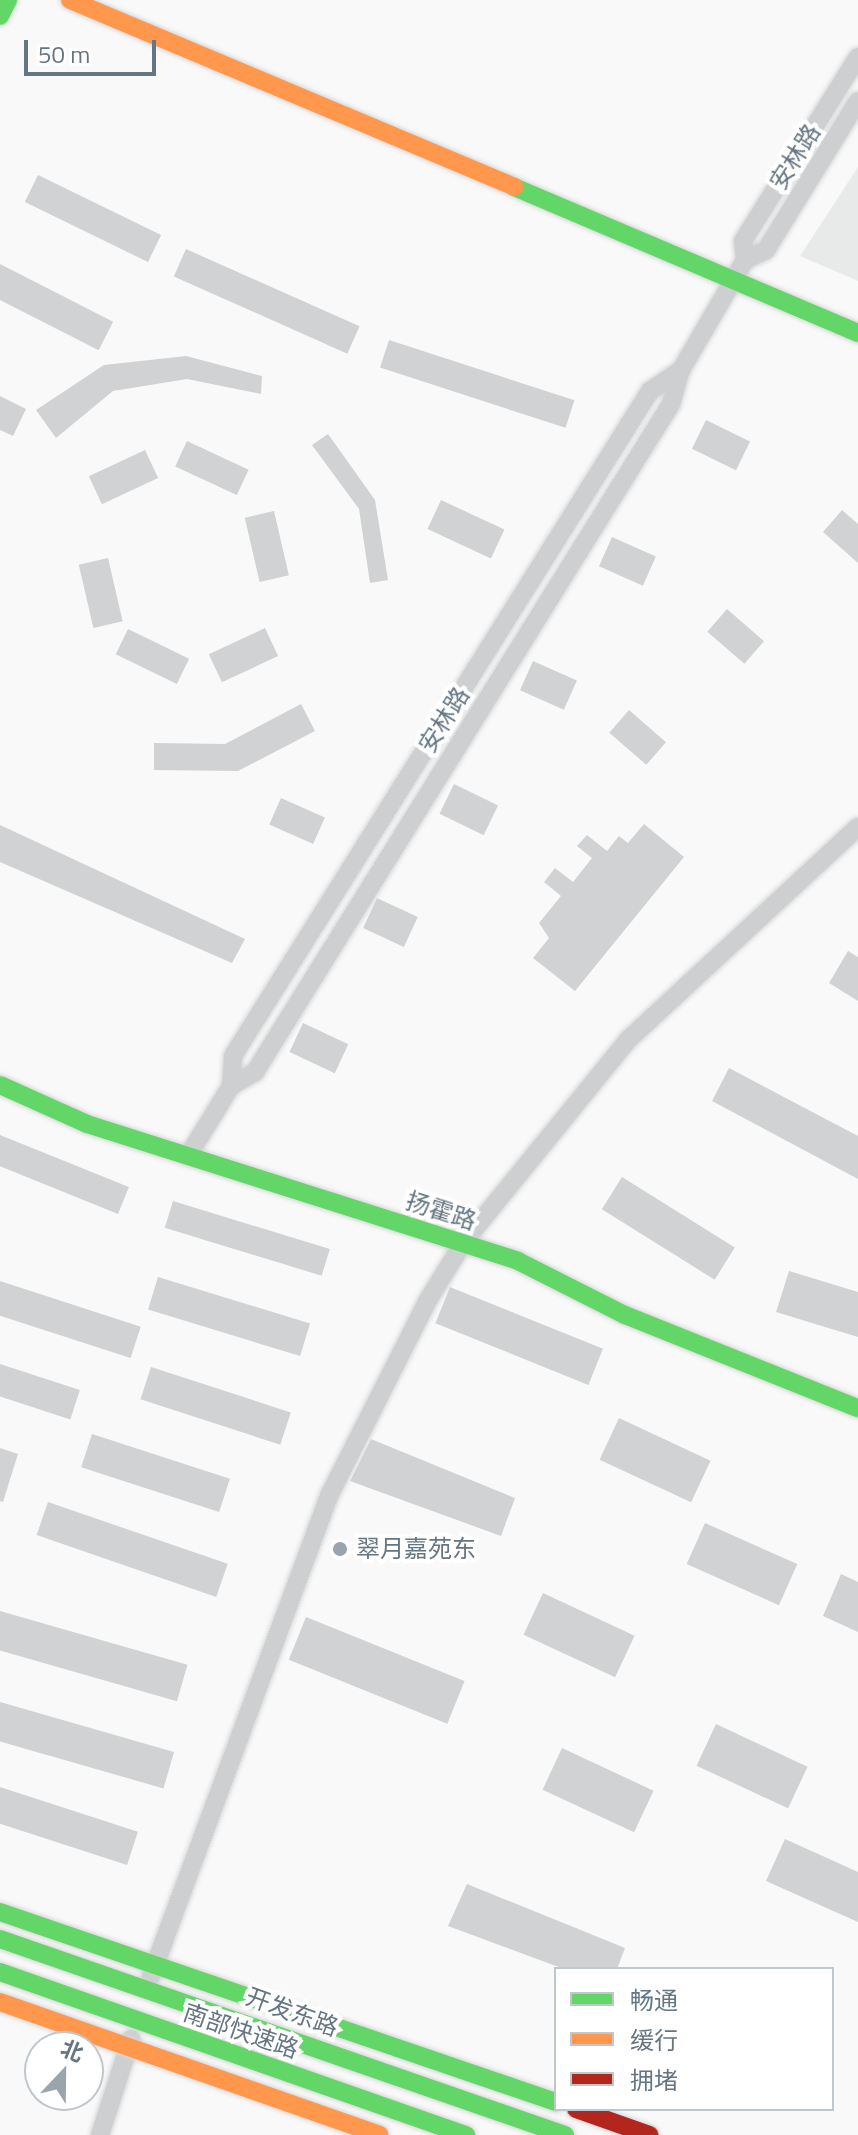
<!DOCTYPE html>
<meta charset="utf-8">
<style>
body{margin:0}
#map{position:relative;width:858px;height:2135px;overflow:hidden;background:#f9f9f9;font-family:"Titillium Web","Noto Sans SC",sans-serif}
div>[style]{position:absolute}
.built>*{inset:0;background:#e8e9e9}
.building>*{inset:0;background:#d0d2d3;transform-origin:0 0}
.roads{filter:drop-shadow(0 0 2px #d5d6d7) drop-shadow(0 0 2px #d5d6d7)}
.street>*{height:18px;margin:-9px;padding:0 9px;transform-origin:9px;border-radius:9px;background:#cecfd0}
.fast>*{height:18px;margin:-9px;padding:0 9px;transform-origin:9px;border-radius:9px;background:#63d668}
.slow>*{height:18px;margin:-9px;padding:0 9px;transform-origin:9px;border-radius:9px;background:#ff974d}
.jam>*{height:18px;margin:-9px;padding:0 9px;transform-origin:9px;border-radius:9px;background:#b3261e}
.bridges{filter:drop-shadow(0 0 2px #d5d6d6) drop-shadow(0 0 2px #d5d6d6)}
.fast-bridge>*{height:18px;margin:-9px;padding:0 9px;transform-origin:9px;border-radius:9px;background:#63d668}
.slow-bridge>*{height:18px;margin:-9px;padding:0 9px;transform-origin:9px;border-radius:9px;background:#ff974d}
.dots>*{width:22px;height:22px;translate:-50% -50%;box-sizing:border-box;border:4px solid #fff;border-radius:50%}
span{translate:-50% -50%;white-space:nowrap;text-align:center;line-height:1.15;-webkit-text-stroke:8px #fff;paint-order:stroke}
.street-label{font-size:24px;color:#657683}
.poi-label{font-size:24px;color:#657683}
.left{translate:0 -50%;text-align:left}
.legend{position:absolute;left:554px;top:1967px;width:280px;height:144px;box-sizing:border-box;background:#fff;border:2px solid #c1c8cd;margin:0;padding:10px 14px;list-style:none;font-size:24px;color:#657683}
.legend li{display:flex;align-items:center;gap:16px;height:40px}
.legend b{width:40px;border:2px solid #c1c8cd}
.north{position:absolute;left:24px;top:2031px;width:80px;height:80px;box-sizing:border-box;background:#fff;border:2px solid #c1c8cd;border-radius:50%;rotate:22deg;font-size:22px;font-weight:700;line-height:32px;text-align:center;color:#657683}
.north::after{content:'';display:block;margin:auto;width:28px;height:36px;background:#99a4ac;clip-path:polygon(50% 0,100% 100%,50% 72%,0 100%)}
.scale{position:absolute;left:24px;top:40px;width:132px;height:36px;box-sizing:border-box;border:4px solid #657683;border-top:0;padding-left:10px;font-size:24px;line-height:28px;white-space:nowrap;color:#657683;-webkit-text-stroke:6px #fff;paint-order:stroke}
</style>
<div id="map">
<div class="built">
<div style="clip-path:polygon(858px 167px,858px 281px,800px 256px)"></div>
</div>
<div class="building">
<div style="left:38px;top:175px;width:137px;height:30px;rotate:26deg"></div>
<div style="left:186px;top:249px;width:190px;height:30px;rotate:24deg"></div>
<div style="left:0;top:264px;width:127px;height:32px;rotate:27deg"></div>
<div style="left:389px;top:340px;width:195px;height:29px;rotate:18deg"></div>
<div style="clip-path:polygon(186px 356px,262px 376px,261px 394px,187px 379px,113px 391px,56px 438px,36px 410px,104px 365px)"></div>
<div style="clip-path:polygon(0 396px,26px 409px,13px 436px,0 430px)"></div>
<div style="left:706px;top:420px;width:49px;height:32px;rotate:26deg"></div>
<div style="clip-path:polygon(328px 434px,375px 500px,388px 580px,370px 583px,359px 509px,312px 445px)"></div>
<div style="left:187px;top:441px;width:68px;height:28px;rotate:25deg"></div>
<div style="left:145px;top:450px;width:31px;height:62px;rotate:65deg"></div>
<div style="left:441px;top:500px;width:70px;height:32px;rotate:25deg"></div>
<div style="clip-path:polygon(842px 510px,858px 524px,858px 563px,823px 532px)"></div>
<div style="left:274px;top:511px;width:66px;height:30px;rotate:77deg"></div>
<div style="left:612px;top:537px;width:48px;height:32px;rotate:24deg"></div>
<div style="left:108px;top:558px;width:65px;height:30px;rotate:77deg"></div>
<div style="left:727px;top:609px;width:49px;height:30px;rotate:41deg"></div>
<div style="left:265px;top:628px;width:31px;height:62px;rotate:65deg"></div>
<div style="left:128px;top:629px;width:68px;height:28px;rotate:26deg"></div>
<div style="left:533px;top:661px;width:48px;height:32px;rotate:24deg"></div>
<div style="clip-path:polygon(301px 704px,315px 731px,238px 771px,154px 770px,154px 743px,225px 744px)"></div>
<div style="left:629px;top:710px;width:49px;height:30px;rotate:41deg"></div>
<div style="left:454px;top:784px;width:49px;height:33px;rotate:26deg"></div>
<div style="left:281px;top:798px;width:48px;height:29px;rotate:24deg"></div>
<div style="clip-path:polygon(644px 824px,684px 857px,575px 991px,533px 958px,549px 938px,539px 923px,561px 896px,544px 882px,555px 868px,573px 882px,592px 858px,577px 846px,587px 835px,607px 851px,619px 836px,628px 843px)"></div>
<div style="clip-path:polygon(0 825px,245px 939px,232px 963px,0 862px)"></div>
<div style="left:377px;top:898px;width:45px;height:33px;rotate:25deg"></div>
<div style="clip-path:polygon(848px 951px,858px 957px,858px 1001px,829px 983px)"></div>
<div style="left:303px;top:1023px;width:50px;height:32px;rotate:25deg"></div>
<div style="clip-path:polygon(729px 1068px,858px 1136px,858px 1179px,712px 1101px)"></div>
<div style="left:0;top:1135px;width:139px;height:29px;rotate:22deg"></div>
<div style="left:622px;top:1177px;width:133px;height:38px;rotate:32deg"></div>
<div style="left:173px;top:1201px;width:164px;height:28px;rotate:17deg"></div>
<div style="clip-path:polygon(789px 1271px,858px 1292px,858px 1337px,776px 1312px)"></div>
<div style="left:158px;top:1277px;width:159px;height:34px;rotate:17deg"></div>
<div style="left:0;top:1281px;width:148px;height:33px;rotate:18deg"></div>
<div style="left:450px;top:1287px;width:165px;height:39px;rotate:22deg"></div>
<div style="left:0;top:1364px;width:84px;height:31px;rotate:18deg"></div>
<div style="left:151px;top:1367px;width:147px;height:34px;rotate:18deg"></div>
<div style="left:619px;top:1418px;width:101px;height:46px;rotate:25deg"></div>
<div style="left:92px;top:1434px;width:145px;height:35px;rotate:18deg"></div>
<div style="clip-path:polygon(371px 1439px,515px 1498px,501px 1536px,350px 1481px)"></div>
<div style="clip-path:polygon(0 1448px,18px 1454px,3px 1502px,0 1501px)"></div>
<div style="left:48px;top:1502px;width:190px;height:35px;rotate:19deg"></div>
<div style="left:705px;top:1523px;width:101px;height:45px;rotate:24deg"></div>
<div style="clip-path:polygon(841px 1574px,858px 1582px,858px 1632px,823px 1616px)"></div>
<div style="left:543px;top:1593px;width:101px;height:46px;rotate:25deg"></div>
<div style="left:0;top:1611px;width:195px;height:38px;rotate:16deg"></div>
<div style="left:306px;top:1617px;width:171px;height:46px;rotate:22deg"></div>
<div style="left:0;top:1702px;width:181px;height:38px;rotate:16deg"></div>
<div style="left:716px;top:1724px;width:101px;height:46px;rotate:25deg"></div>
<div style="left:562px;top:1748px;width:101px;height:46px;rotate:25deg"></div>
<div style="left:0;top:1787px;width:145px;height:35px;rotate:18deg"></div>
<div style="clip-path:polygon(785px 1839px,858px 1872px,858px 1922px,766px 1881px)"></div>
<div style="clip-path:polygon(467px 1884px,625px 1948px,617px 1969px,564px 1969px,448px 1926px)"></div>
</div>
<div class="roads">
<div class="street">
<div style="left:745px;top:260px;width:19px;rotate:-96deg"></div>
<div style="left:743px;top:241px;width:217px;rotate:-58deg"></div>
<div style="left:231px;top:1086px;width:30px;rotate:-86deg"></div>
<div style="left:233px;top:1056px;width:785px;rotate:-57.91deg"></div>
<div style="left:650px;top:391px;width:37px;rotate:-34deg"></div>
<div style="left:188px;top:1156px;width:82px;rotate:-58.4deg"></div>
<div style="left:231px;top:1086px;width:28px;rotate:-30deg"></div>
<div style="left:255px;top:1072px;width:787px;rotate:-58.09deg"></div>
<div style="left:671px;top:404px;width:35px;rotate:-74deg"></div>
<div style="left:681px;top:370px;width:127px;rotate:-59.8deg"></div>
<div style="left:745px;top:260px;width:23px;rotate:-25deg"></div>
<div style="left:766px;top:250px;width:175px;rotate:-58.3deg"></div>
<div style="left:151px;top:1976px;width:512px;rotate:-69.65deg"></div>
<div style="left:329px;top:1496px;width:220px;rotate:-63.2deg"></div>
<div style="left:428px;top:1300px;width:67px;rotate:-58.4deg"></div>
<div style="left:463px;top:1243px;width:263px;rotate:-50.9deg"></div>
<div style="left:629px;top:1039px;width:312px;rotate:-42.8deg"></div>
<div style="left:100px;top:2135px;width:101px;rotate:-72.1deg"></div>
</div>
<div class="fast">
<div style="left:0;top:16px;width:18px;rotate:-63deg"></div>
<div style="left:514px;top:187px;width:374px;rotate:23deg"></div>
<div style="left:0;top:1085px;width:95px;rotate:24.1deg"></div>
<div style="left:87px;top:1124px;width:452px;rotate:17.6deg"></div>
<div style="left:518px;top:1261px;width:120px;rotate:26.8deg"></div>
<div style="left:625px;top:1315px;width:251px;rotate:21.8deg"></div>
<div style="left:0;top:1912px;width:588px;rotate:18.87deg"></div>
<div style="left:0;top:1939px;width:598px;rotate:19.13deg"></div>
</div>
<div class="slow">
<div style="left:70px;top:0;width:482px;rotate:22.8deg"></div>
</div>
<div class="jam">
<div style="left:576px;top:2109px;width:78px;rotate:19.4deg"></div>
</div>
</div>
<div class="bridges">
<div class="fast-bridge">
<div style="left:0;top:1972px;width:494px;rotate:19.3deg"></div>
</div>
<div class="slow-bridge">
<div style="left:0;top:2002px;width:402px;rotate:19.3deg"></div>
</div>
</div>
<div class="dots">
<div style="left:340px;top:1549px;background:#99a4ac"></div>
</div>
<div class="street-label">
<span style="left:795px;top:157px;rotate:-58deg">安林路</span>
<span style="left:444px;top:720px;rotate:-58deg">安林路</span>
<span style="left:441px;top:1211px;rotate:18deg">扬霍路</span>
<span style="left:292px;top:2012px;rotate:20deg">开发东路</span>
<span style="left:241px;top:2031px;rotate:19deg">南部快速路</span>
</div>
<div class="poi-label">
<span class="left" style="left:356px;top:1549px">翠月嘉苑东</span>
</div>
<ul class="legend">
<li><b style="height:10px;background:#63d668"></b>畅通</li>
<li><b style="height:10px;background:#ff974d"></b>缓行</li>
<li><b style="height:10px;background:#b3261e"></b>拥堵</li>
</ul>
<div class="north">北</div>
<div class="scale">50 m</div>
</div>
